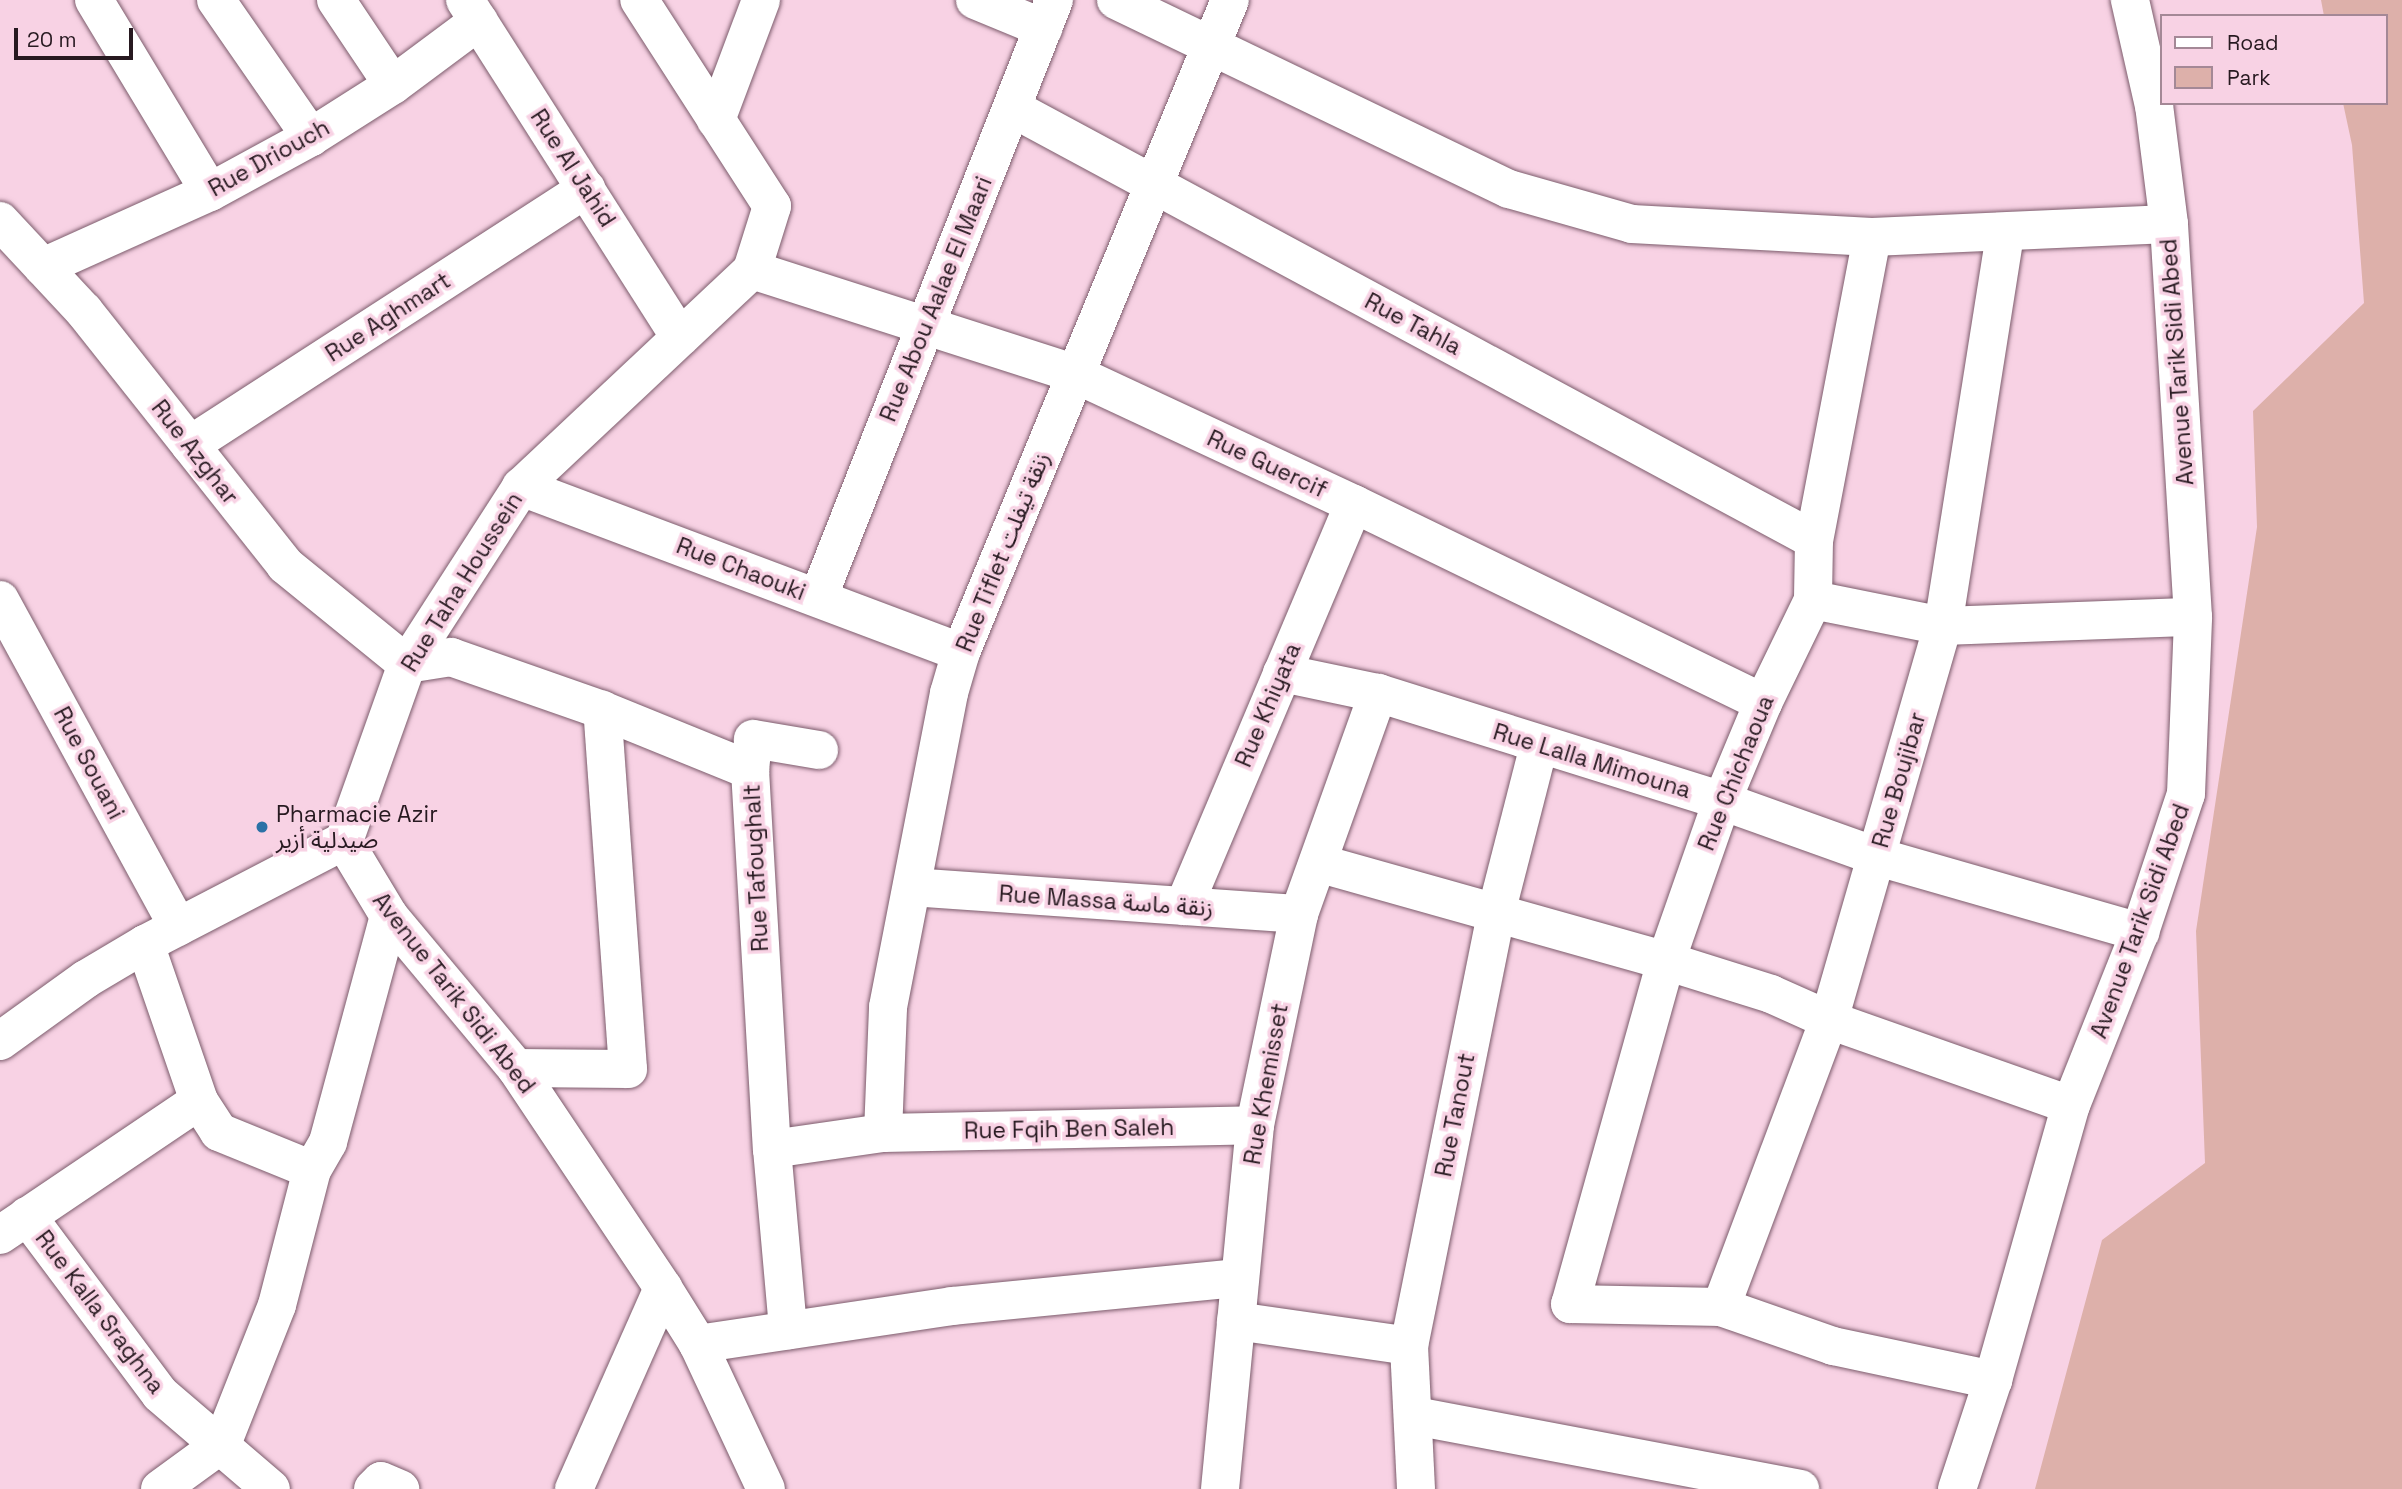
<!DOCTYPE html>
<meta charset="utf-8">
<style>
body{margin:0}
#map{position:relative;width:2402px;height:1489px;overflow:hidden;background:#f8d2e4;font-family:"Space Grotesk","Noto Sans Arabic",sans-serif}
div>[style]{position:absolute}
.green>*{inset:0;background:#ddb0aa}
.roads{filter:drop-shadow(0 0 2px #7c5c6c) drop-shadow(0 0 2px #7c5c6c)}
.minor>*{height:38px;margin:-19px;padding:0 19px;transform-origin:19px;border-radius:19px;background:#fff}
.dots>*{width:19px;height:19px;translate:-50% -50%;box-sizing:border-box;border:4px solid #f8d2e4;border-radius:50%}
span{translate:-50% -50%;white-space:nowrap;text-align:center;line-height:1.15;-webkit-text-stroke:7px #f8d2e4;paint-order:stroke}
.street-label{font-size:23px;color:#271920}
.poi-label{font-size:23px;color:#271920}
.left{translate:0 -50%;text-align:left}
.legend{position:absolute;left:2160px;top:14px;width:228px;height:91px;box-sizing:border-box;background:#f8d2e4;border:2px solid #a48896;margin:0;padding:9px 12px;list-style:none;font-size:21px;color:#271920}
.legend li{display:flex;align-items:center;gap:14px;height:35px}
.legend b{width:35px;border:2px solid #a48896}
.scale{position:absolute;left:14px;top:28px;width:119px;height:32px;box-sizing:border-box;border:4px solid #271920;border-top:0;padding-left:9px;font-size:21px;line-height:24px;white-space:nowrap;color:#271920;-webkit-text-stroke:5px #f8d2e4;paint-order:stroke}
</style>
<div id="map">
<div class="green">
<div style="clip-path:polygon(2321px 0,2402px 0,2402px 1489px,2035px 1489px,2102px 1240px,2205px 1163px,2196px 931px,2257px 527px,2253px 411px,2364px 303px,2352px 145px,2343px 103px,2386px 103px,2386px 16px,2324px 16px)"></div>
</div>
<div class="roads">
<div class="minor">
<div style="left:94px;top:0;width:224px;rotate:58.9deg"></div>
<div style="left:216px;top:0;width:167px;rotate:55.3deg"></div>
<div style="left:336px;top:0;width:102px;rotate:56.2deg"></div>
<div style="left:465px;top:0;width:400px;rotate:57.5deg"></div>
<div style="left:975px;top:0;width:74px;rotate:22.4deg"></div>
<div style="left:1116px;top:0;width:436px;rotate:25.7deg"></div>
<div style="left:1509px;top:189px;width:128px;rotate:15.9deg"></div>
<div style="left:1632px;top:224px;width:240px;rotate:3.1deg"></div>
<div style="left:1872px;top:237px;width:297px;rotate:-2.5deg"></div>
<div style="left:1012px;top:108px;width:911px;rotate:28.31deg"></div>
<div style="left:716px;top:120px;width:128px;rotate:-69.4deg"></div>
<div style="left:0;top:221px;width:123px;rotate:47deg"></div>
<div style="left:84px;top:311px;width:324px;rotate:51.6deg"></div>
<div style="left:285px;top:565px;width:157px;rotate:39.1deg"></div>
<div style="left:407px;top:664px;width:45px;rotate:-9deg"></div>
<div style="left:451px;top:657px;width:160px;rotate:19.3deg"></div>
<div style="left:602px;top:710px;width:160px;rotate:22.1deg"></div>
<div style="left:750px;top:770px;width:380px;rotate:86.7deg"></div>
<div style="left:772px;top:1149px;width:182px;rotate:84.9deg"></div>
<div style="left:1872px;top:237px;width:309px;rotate:100.8deg"></div>
<div style="left:1814px;top:540px;width:60px;rotate:91deg"></div>
<div style="left:1813px;top:600px;width:114px;rotate:115.9deg"></div>
<div style="left:1763px;top:703px;width:106px;rotate:112.7deg"></div>
<div style="left:1722px;top:801px;width:170px;rotate:109.3deg"></div>
<div style="left:1666px;top:961px;width:356px;rotate:105.6deg"></div>
<div style="left:1570px;top:1304px;width:151px;rotate:1.1deg"></div>
<div style="left:1721px;top:1307px;width:119px;rotate:19.2deg"></div>
<div style="left:1833px;top:1346px;width:164px;rotate:12deg"></div>
<div style="left:43px;top:267px;width:183px;rotate:-24.2deg"></div>
<div style="left:210px;top:192px;width:115px;rotate:-28.6deg"></div>
<div style="left:311px;top:137px;width:97px;rotate:-32.4deg"></div>
<div style="left:393px;top:85px;width:107px;rotate:-36.7deg"></div>
<div style="left:752px;top:270px;width:339px;rotate:17.8deg"></div>
<div style="left:1075px;top:374px;width:308px;rotate:25deg"></div>
<div style="left:1354px;top:504px;width:455px;rotate:25.9deg"></div>
<div style="left:190px;top:445px;width:472px;rotate:-32.9deg"></div>
<div style="left:521px;top:487px;width:470px;rotate:20.6deg"></div>
<div style="left:818px;top:598px;width:643px;rotate:-68.46deg"></div>
<div style="left:0;top:600px;width:372px;rotate:61.4deg"></div>
<div style="left:1813px;top:600px;width:133px;rotate:11.3deg"></div>
<div style="left:1943px;top:626px;width:250px;rotate:-2.1deg"></div>
<div style="left:1282px;top:673px;width:98px;rotate:11.8deg"></div>
<div style="left:1378px;top:693px;width:361px;rotate:17.4deg"></div>
<div style="left:1722px;top:801px;width:166px;rotate:19.7deg"></div>
<div style="left:1878px;top:857px;width:273px;rotate:16deg"></div>
<div style="left:750px;top:770px;width:31px;rotate:-84deg"></div>
<div style="left:753px;top:739px;width:67px;rotate:9.5deg"></div>
<div style="left:344px;top:841px;width:188px;rotate:-70.4deg"></div>
<div style="left:407px;top:664px;width:211px;rotate:-57.2deg"></div>
<div style="left:521px;top:487px;width:317px;rotate:-43.2deg"></div>
<div style="left:752px;top:270px;width:67px;rotate:-72.6deg"></div>
<div style="left:772px;top:206px;width:245px;rotate:-122.8deg"></div>
<div style="left:1318px;top:863px;width:362px;rotate:15.7deg"></div>
<div style="left:1666px;top:961px;width:110px;rotate:17.4deg"></div>
<div style="left:1771px;top:994px;width:64px;rotate:24.1deg"></div>
<div style="left:1829px;top:1020px;width:256px;rotate:19.4deg"></div>
<div style="left:912px;top:887px;width:388px;rotate:4deg"></div>
<div style="left:1184px;top:906px;width:436px;rotate:-67.1deg"></div>
<div style="left:145px;top:944px;width:166px;rotate:71deg"></div>
<div style="left:199px;top:1101px;width:37px;rotate:57deg"></div>
<div style="left:219px;top:1132px;width:100px;rotate:22.2deg"></div>
<div style="left:0;top:1041px;width:106px;rotate:-35.8deg"></div>
<div style="left:86px;top:979px;width:69px;rotate:-30.7deg"></div>
<div style="left:145px;top:944px;width:224px;rotate:-27.4deg"></div>
<div style="left:344px;top:841px;width:87px;rotate:59deg"></div>
<div style="left:389px;top:916px;width:198px;rotate:50.1deg"></div>
<div style="left:516px;top:1068px;width:265px;rotate:56.2deg"></div>
<div style="left:663px;top:1288px;width:66px;rotate:58deg"></div>
<div style="left:698px;top:1344px;width:160px;rotate:64.9deg"></div>
<div style="left:516px;top:1068px;width:112px;rotate:0.5deg"></div>
<div style="left:628px;top:1069px;width:360px;rotate:-94.1deg"></div>
<div style="left:883px;top:1133px;width:126px;rotate:-87.7deg"></div>
<div style="left:888px;top:1007px;width:320px;rotate:-79deg"></div>
<div style="left:949px;top:693px;width:43px;rotate:-73.7deg"></div>
<div style="left:961px;top:652px;width:705px;rotate:-67.58deg"></div>
<div style="left:772px;top:1149px;width:112px;rotate:-8.2deg"></div>
<div style="left:883px;top:1133px;width:372px;rotate:-1.2deg"></div>
<div style="left:27px;top:1216px;width:222px;rotate:53.2deg"></div>
<div style="left:160px;top:1394px;width:146px;rotate:40.6deg"></div>
<div style="left:0;top:1235px;width:240px;rotate:-34deg"></div>
<div style="left:1721px;top:1307px;width:307px;rotate:-69.4deg"></div>
<div style="left:1829px;top:1020px;width:410px;rotate:-73.9deg"></div>
<div style="left:1943px;top:626px;width:398px;rotate:-81deg"></div>
<div style="left:1236px;top:1321px;width:175px;rotate:8.2deg"></div>
<div style="left:698px;top:1344px;width:257px;rotate:-8.5deg"></div>
<div style="left:952px;top:1306px;width:287px;rotate:-5.6deg"></div>
<div style="left:1415px;top:1416px;width:392px;rotate:10.7deg"></div>
<div style="left:160px;top:1489px;width:77px;rotate:-36deg"></div>
<div style="left:222px;top:1444px;width:149px;rotate:-68.4deg"></div>
<div style="left:277px;top:1305px;width:139px;rotate:-75.5deg"></div>
<div style="left:312px;top:1170px;width:32px;rotate:-60deg"></div>
<div style="left:328px;top:1142px;width:234px;rotate:-74.9deg"></div>
<div style="left:373px;top:1489px;width:11px;rotate:-45deg"></div>
<div style="left:381px;top:1481px;width:21px;rotate:23deg"></div>
<div style="left:574px;top:1489px;width:220px;rotate:-66.1deg"></div>
<div style="left:1220px;top:1489px;width:366px;rotate:-84.5deg"></div>
<div style="left:1255px;top:1125px;width:216px;rotate:-78.2deg"></div>
<div style="left:1299px;top:914px;width:235px;rotate:-70.3deg"></div>
<div style="left:1416px;top:1489px;width:143px;rotate:-92.8deg"></div>
<div style="left:1409px;top:1346px;width:442px;rotate:-78.6deg"></div>
<div style="left:1496px;top:913px;width:172px;rotate:-75.6deg"></div>
<div style="left:1957px;top:1489px;width:115px;rotate:-71.7deg"></div>
<div style="left:1993px;top:1380px;width:286px;rotate:-74.2deg"></div>
<div style="left:2071px;top:1105px;width:186px;rotate:-68.3deg"></div>
<div style="left:2140px;top:932px;width:145px;rotate:-71.6deg"></div>
<div style="left:2186px;top:794px;width:177px;rotate:-87.7deg"></div>
<div style="left:2193px;top:617px;width:394px;rotate:-93.5deg"></div>
<div style="left:2169px;top:224px;width:119px;rotate:-97.2deg"></div>
<div style="left:2154px;top:106px;width:109px;rotate:-102.8deg"></div>
</div>
</div>
<div class="dots">
<div style="left:262px;top:827px;background:#2b71a6"></div>
</div>
<div class="street-label">
<span style="left:269px;top:158px;rotate:-29deg">Rue Driouch</span>
<span style="left:573px;top:168px;rotate:57deg">Rue Al Jahid</span>
<span style="left:936px;top:299px;rotate:-68deg">Rue Abou Aalae El Maari</span>
<span style="left:388px;top:317px;rotate:-33deg">Rue Aghmart</span>
<span style="left:1413px;top:324px;rotate:28deg">Rue Tahla</span>
<span style="left:2177px;top:362px;rotate:-94deg">Avenue Tarik Sidi Abed</span>
<span style="left:195px;top:452px;rotate:52deg">Rue Azghar</span>
<span style="left:1267px;top:464px;rotate:25deg">Rue Guercif</span>
<span style="left:1003px;top:552px;rotate:-68deg">Rue Tiflet زنقة تيفلت</span>
<span style="left:741px;top:569px;rotate:21deg">Rue Chaouki</span>
<span style="left:462px;top:582px;rotate:-58deg">Rue Taha Houssein</span>
<span style="left:1268px;top:705px;rotate:-67deg">Rue Khiyata</span>
<span style="left:1592px;top:761px;rotate:17deg">Rue Lalla Mimouna</span>
<span style="left:89px;top:763px;rotate:62deg">Rue Souani</span>
<span style="left:1736px;top:773px;rotate:-68deg">Rue Chichaoua</span>
<span style="left:1899px;top:780px;rotate:-74deg">Rue Boujibar</span>
<span style="left:756px;top:868px;rotate:-93deg">Rue Tafoughalt</span>
<span style="left:1106px;top:901px;rotate:4deg">Rue Massa زنقة ماسة</span>
<span style="left:2140px;top:921px;rotate:-70deg">Avenue Tarik Sidi Abed</span>
<span style="left:454px;top:993px;rotate:52deg">Avenue Tarik Sidi Abed</span>
<span style="left:1266px;top:1084px;rotate:-80deg">Rue Khemisset</span>
<span style="left:1455px;top:1115px;rotate:-79deg">Rue Tanout</span>
<span style="left:1069px;top:1129px;rotate:-1deg">Rue Fqih Ben Saleh</span>
<span style="left:100px;top:1312px;rotate:53deg">Rue Kalla Sraghna</span>
</div>
<div class="poi-label">
<span class="left" style="left:276px;top:827px">Pharmacie Azir<br>صيدلية أزير</span>
</div>
<ul class="legend">
<li><b style="height:9px;background:#fff"></b>Road</li>
<li><b style="height:19px;background:#ddb0aa"></b>Park</li>
</ul>
<div class="scale">20 m</div>
</div>
